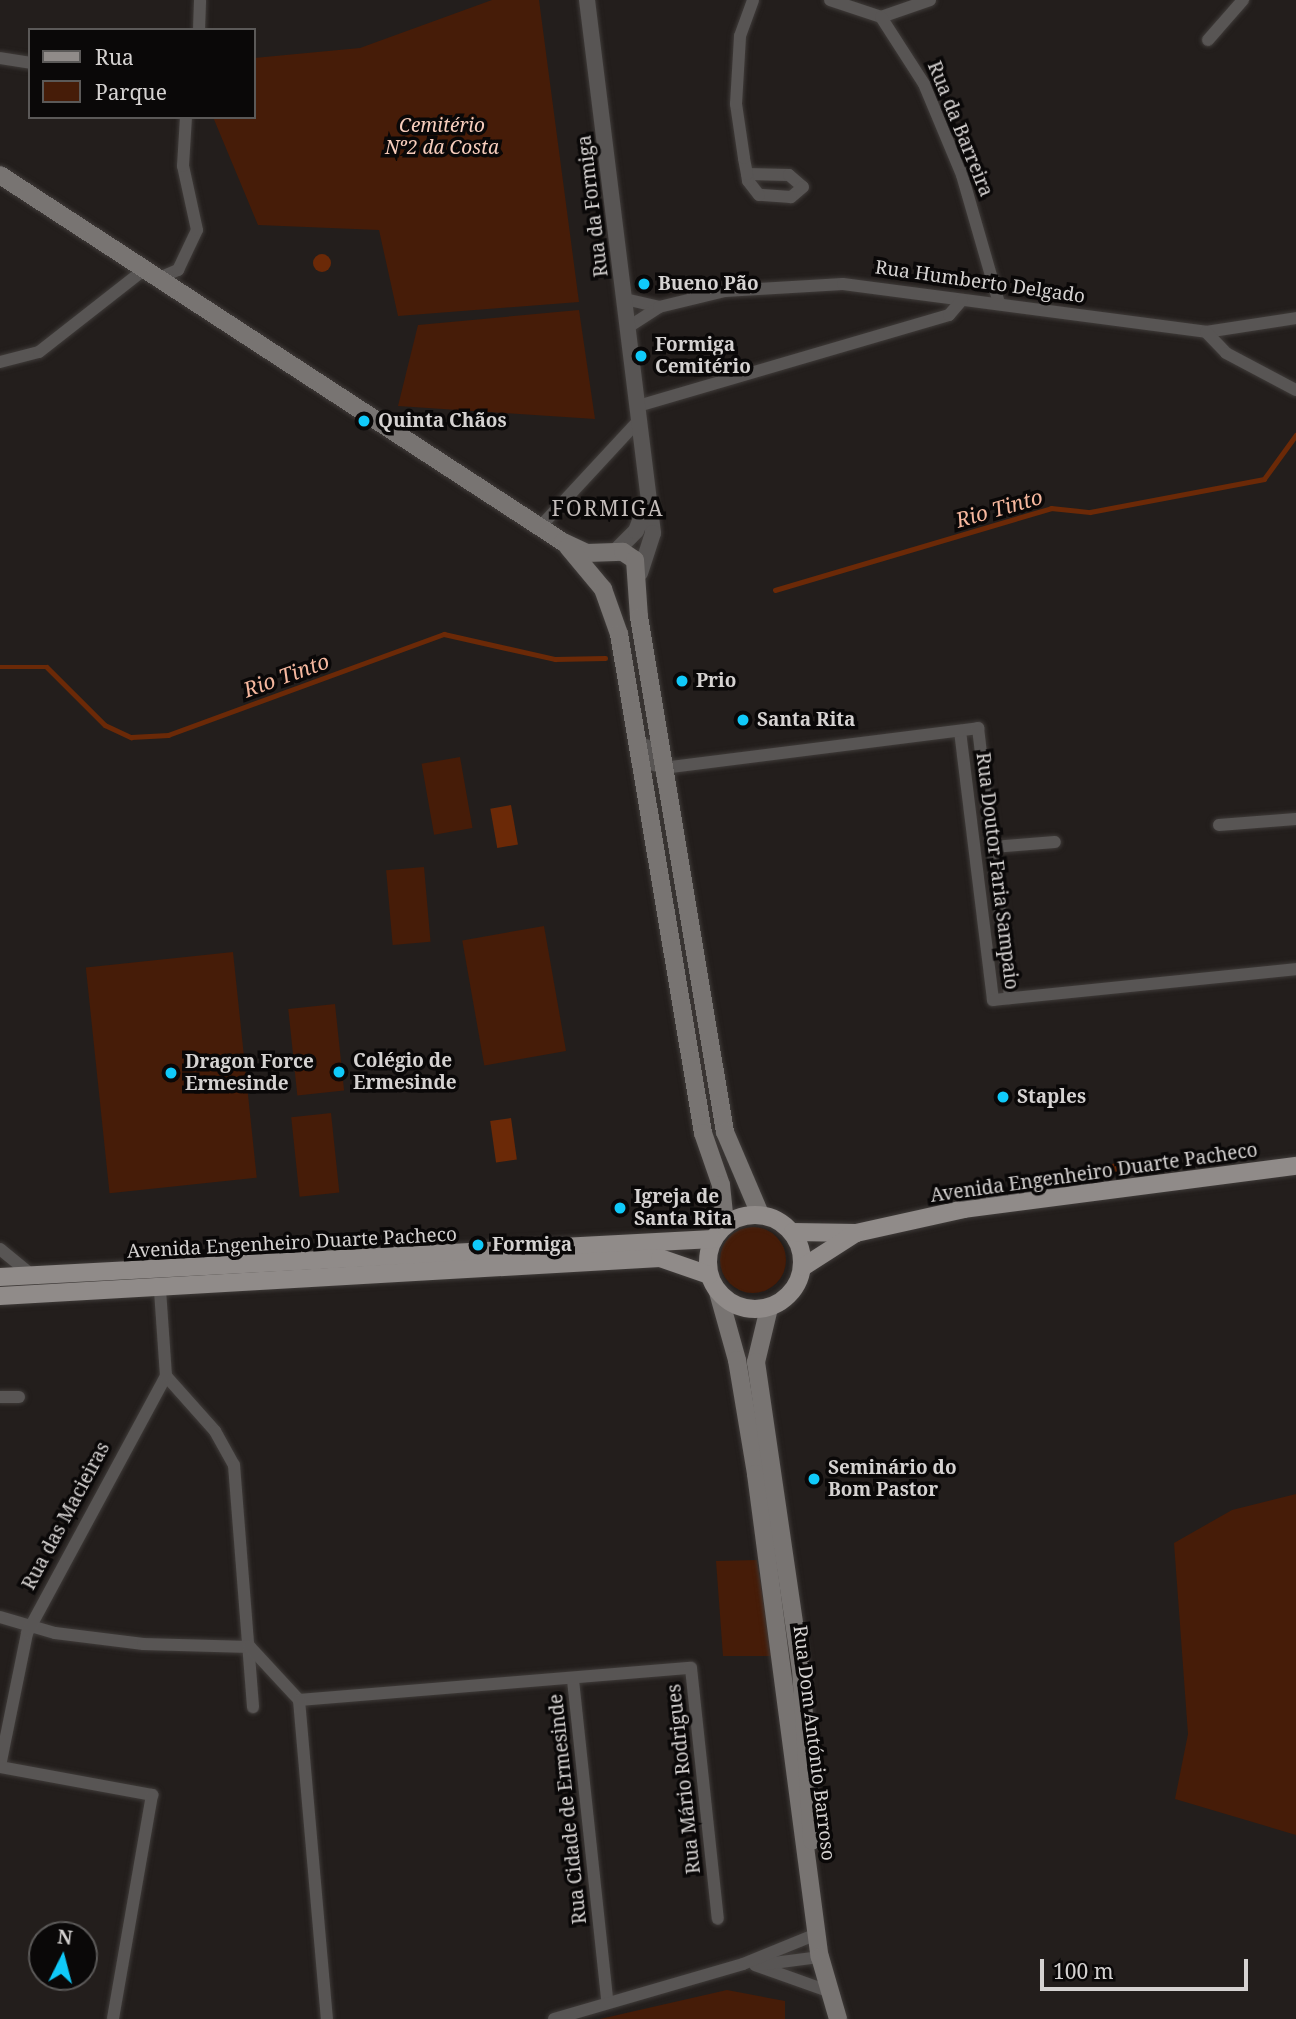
<!DOCTYPE html>
<meta charset="utf-8">
<style>
body{margin:0}
#map{position:relative;width:1296px;height:2019px;overflow:hidden;background:#231e1c;font-family:"Noto Serif",serif}
div>[style]{position:absolute}
.green>*{inset:0;background:#461c08;transform-origin:0 0}
.round{border-radius:50%}
.water>*{inset:0;background:#6b2907;transform-origin:0 0}
.stream>*{height:4.5px;margin:-2.25px;padding:0 2.25px;transform-origin:2.25px;border-radius:2.25px;background:#6b2907}
.roads{filter:drop-shadow(0 0 2px #3f3b39) drop-shadow(0 0 2px #3f3b39)}
.minor>*{height:12px;margin:-6px;padding:0 6px;transform-origin:6px;border-radius:6px;background:#585554}
.tertiary>*{height:16px;margin:-8px;padding:0 8px;transform-origin:8px;border-radius:8px;background:#585554}
.secondary>*{height:18px;margin:-9px;padding:0 9px;transform-origin:9px;border-radius:9px;background:#787472}
.primary>*{height:18px;margin:-9px;padding:0 9px;transform-origin:9px;border-radius:9px;background:#908b89}
.primary>.ring{margin:-9px;padding:0;box-sizing:content-box;background:none;border:18px solid #908b89;border-radius:50%}
.dots>*{width:19px;height:19px;translate:-50% -50%;box-sizing:border-box;border:4px solid #0a0808;border-radius:50%}
span{translate:-50% -50%;white-space:nowrap;text-align:center;line-height:1.15;-webkit-text-stroke:7px #0a0808;paint-order:stroke}
.park-label{font-size:19px;color:#f7cdbc;font-style:italic}
.street-label{font-size:19px;color:#d5d2d1}
.poi-label{font-size:19px;color:#d5d2d1;font-weight:700}
.left{translate:0 -50%;text-align:left}
.neighbourhood-label{font-size:21px;color:#c3bcba;letter-spacing:2px}
.water-label{font-size:21px;color:#f5b79e;font-style:italic}
.legend{position:absolute;left:28px;top:28px;width:228px;height:91px;box-sizing:border-box;background:#0a0808;border:2px solid #5b5958;margin:0;padding:9px 12px;list-style:none;font-size:21px;color:#d5d2d1}
.legend li{display:flex;align-items:center;gap:14px;height:35px}
.legend b{width:35px;border:2px solid #5b5958}
.north{position:absolute;left:28px;top:1921px;width:70px;height:70px;box-sizing:border-box;background:#0a0808;border:2px solid #5b5958;border-radius:50%;rotate:6deg;font-size:19px;font-weight:700;line-height:28px;text-align:center;color:#d5d2d1}
.north::after{content:'';display:block;margin:auto;width:24px;height:32px;background:#10cafa;clip-path:polygon(50% 0,100% 100%,50% 72%,0 100%)}
.scale{position:absolute;left:1040px;top:1959px;width:208px;height:32px;box-sizing:border-box;border:4px solid #d5d2d1;border-top:0;padding-left:9px;font-size:21px;line-height:24px;white-space:nowrap;color:#d5d2d1;-webkit-text-stroke:5px #0a0808;paint-order:stroke}
</style>
<div id="map">
<div class="green">
<div style="clip-path:polygon(492px 0,539px 0,579px 302px,398px 316px,379px 230px,258px 225px,213px 117px,254px 117px,254px 58px,360px 48px)"></div>
<div style="clip-path:polygon(579px 310px,595px 419px,398px 406px,418px 325px)"></div>
<div style="left:460px;top:757px;width:72px;height:39px;rotate:80deg"></div>
<div style="left:424px;top:867px;width:75px;height:38px;rotate:85deg"></div>
<div style="left:544px;top:926px;width:127px;height:83px;rotate:80deg"></div>
<div style="left:233px;top:952px;width:227px;height:148px;rotate:84deg"></div>
<div style="left:335px;top:1004px;width:87px;height:47px;rotate:84deg"></div>
<div style="left:331px;top:1113px;width:80px;height:40px;rotate:84deg"></div>
<div class="round" style="left:720px;top:1227px;width:66px;height:66px"></div>
<div style="clip-path:polygon(1296px 1494px,1296px 1835px,1175px 1799px,1188px 1734px,1174px 1543px,1232px 1510px)"></div>
<div style="clip-path:polygon(757px 1560px,772px 1656px,723px 1656px,716px 1561px)"></div>
<div style="clip-path:polygon(727px 1990px,785px 2001px,785px 2019px,600px 2019px)"></div>
</div>
<div class="water">
<div class="round" style="left:313px;top:254px;width:18px;height:18px"></div>
<div style="left:511px;top:805px;width:40px;height:21px;rotate:80deg"></div>
<div style="left:511px;top:1118px;width:42px;height:21px;rotate:82deg"></div>
<div style="clip-path:polygon(1136px 1159px,1137px 1169px,1113px 1172px,1112px 1164px)"></div>
</div>
<div class="stream">
<div style="left:775px;top:590px;width:288px;rotate:-16.5deg"></div>
<div style="left:1051px;top:508px;width:39px;rotate:6deg"></div>
<div style="left:1090px;top:512px;width:177px;rotate:-10.7deg"></div>
<div style="left:1264px;top:479px;width:54px;rotate:-54deg"></div>
<div style="left:0;top:667px;width:47px"></div>
<div style="left:47px;top:667px;width:82px;rotate:45deg"></div>
<div style="left:105px;top:725px;width:29px;rotate:25deg"></div>
<div style="left:131px;top:737px;width:37px;rotate:-3deg"></div>
<div style="left:168px;top:735px;width:294px;rotate:-20.1deg"></div>
<div style="left:444px;top:634px;width:114px;rotate:12.7deg"></div>
<div style="left:555px;top:659px;width:50px;rotate:-1.1deg"></div>
</div>
<div class="roads">
<div class="minor">
<div style="left:830px;top:0;width:54px;rotate:18.4deg"></div>
<div style="left:881px;top:17px;width:52px;rotate:-19.1deg"></div>
<div style="left:881px;top:17px;width:80px;rotate:57.3deg"></div>
<div style="left:924px;top:84px;width:99px;rotate:67.3deg"></div>
<div style="left:962px;top:175px;width:133px;rotate:73.9deg"></div>
<div style="left:199px;top:30px;width:30px;rotate:-88deg"></div>
<div style="left:1208px;top:40px;width:53px;rotate:-48.8deg"></div>
<div style="left:0;top:58px;width:30px;rotate:9deg"></div>
<div style="left:747px;top:174px;width:42px;rotate:1.4deg"></div>
<div style="left:789px;top:175px;width:18px;rotate:41deg"></div>
<div style="left:803px;top:187px;width:16px;rotate:140deg"></div>
<div style="left:791px;top:197px;width:32px;rotate:-176deg"></div>
<div style="left:759px;top:195px;width:18px;rotate:-128deg"></div>
<div style="left:748px;top:181px;width:7px;rotate:-98deg"></div>
<div style="left:747px;top:174px;width:16px;rotate:-101deg"></div>
<div style="left:744px;top:158px;width:55px;rotate:-98.4deg"></div>
<div style="left:736px;top:104px;width:68px;rotate:-86.6deg"></div>
<div style="left:740px;top:36px;width:38px;rotate:-70deg"></div>
<div style="left:159px;top:278px;width:21px;rotate:-23deg"></div>
<div style="left:178px;top:270px;width:44px;rotate:-64.6deg"></div>
<div style="left:197px;top:230px;width:66px;rotate:-102.3deg"></div>
<div style="left:183px;top:166px;width:49px;rotate:-86.5deg"></div>
<div style="left:625px;top:299px;width:35px;rotate:13deg"></div>
<div style="left:630px;top:326px;width:35px;rotate:-33deg"></div>
<div style="left:659px;top:307px;width:68px;rotate:-13.6deg"></div>
<div style="left:725px;top:291px;width:118px;rotate:-3.4deg"></div>
<div style="left:843px;top:284px;width:366px;rotate:7.5deg"></div>
<div style="left:1206px;top:332px;width:91px;rotate:-8.8deg"></div>
<div style="left:1206px;top:332px;width:29px;rotate:46deg"></div>
<div style="left:1226px;top:353px;width:79px;rotate:27.9deg"></div>
<div style="left:0;top:362px;width:40px;rotate:-14.4deg"></div>
<div style="left:39px;top:352px;width:135px;rotate:-38.1deg"></div>
<div style="left:638px;top:406px;width:324px;rotate:-16.3deg"></div>
<div style="left:949px;top:315px;width:20px;rotate:-49deg"></div>
<div style="left:540px;top:527px;width:146px;rotate:-47.2deg"></div>
<div style="left:960px;top:731px;width:271px;rotate:83deg"></div>
<div style="left:993px;top:1000px;width:305px;rotate:-5.8deg"></div>
<div style="left:646px;top:745px;width:20px;rotate:75deg"></div>
<div style="left:651px;top:764px;width:13px;rotate:18deg"></div>
<div style="left:663px;top:768px;width:318px;rotate:-7.2deg"></div>
<div style="left:978px;top:728px;width:272px;rotate:83.2deg"></div>
<div style="left:1219px;top:825px;width:77px;rotate:-4.5deg"></div>
<div style="left:993px;top:847px;width:62px;rotate:-4.6deg"></div>
<div style="left:0;top:1249px;width:43px;rotate:39.3deg"></div>
<div style="left:166px;top:1376px;width:74px;rotate:48.3deg"></div>
<div style="left:215px;top:1431px;width:39px;rotate:61deg"></div>
<div style="left:234px;top:1465px;width:243px;rotate:85.5deg"></div>
<div style="left:0;top:1397px;width:19px"></div>
<div style="left:0;top:1617px;width:57px;rotate:16.2deg"></div>
<div style="left:55px;top:1633px;width:89px;rotate:7.1deg"></div>
<div style="left:143px;top:1644px;width:107px;rotate:1.6deg"></div>
<div style="left:250px;top:1647px;width:72px;rotate:47.2deg"></div>
<div style="left:573px;top:1680px;width:321px;rotate:83.9deg"></div>
<div style="left:299px;top:1700px;width:393px;rotate:-4.7deg"></div>
<div style="left:691px;top:1668px;width:252px;rotate:83.9deg"></div>
<div style="left:299px;top:1700px;width:320px;rotate:85deg"></div>
<div style="left:0;top:1766px;width:136px;rotate:-78.5deg"></div>
<div style="left:27px;top:1633px;width:292px;rotate:-61.6deg"></div>
<div style="left:166px;top:1376px;width:86px;rotate:-94deg"></div>
<div style="left:0;top:1767px;width:155px;rotate:10.4deg"></div>
<div style="left:152px;top:1795px;width:227px;rotate:99.9deg"></div>
<div style="left:755px;top:1965px;width:77px;rotate:19.6deg"></div>
<div style="left:758px;top:1965px;width:63px;rotate:-7.4deg"></div>
<div style="left:554px;top:2019px;width:197px;rotate:-16.2deg"></div>
<div style="left:743px;top:1964px;width:80px;rotate:-22.1deg"></div>
</div>
<div class="tertiary">
<div style="left:587px;top:0;width:537px;rotate:82.94deg"></div>
<div style="left:653px;top:533px;width:42px;rotate:108deg"></div>
<div style="left:616px;top:551px;width:28px;rotate:-45deg"></div>
<div style="left:636px;top:531px;width:30px;rotate:-69deg"></div>
</div>
<div class="secondary">
<div style="left:0;top:175px;width:672px;rotate:33.1deg"></div>
<div style="left:563px;top:542px;width:26px;rotate:25deg"></div>
<div style="left:587px;top:553px;width:36px;rotate:-2deg"></div>
<div style="left:623px;top:552px;width:14px;rotate:34deg"></div>
<div style="left:635px;top:560px;width:57px;rotate:86deg"></div>
<div style="left:639px;top:617px;width:522px;rotate:80.52deg"></div>
<div style="left:725px;top:1132px;width:89px;rotate:66.9deg"></div>
<div style="left:568px;top:547px;width:55px;rotate:50.2deg"></div>
<div style="left:603px;top:589px;width:48px;rotate:70.4deg"></div>
<div style="left:619px;top:634px;width:506px;rotate:80.44deg"></div>
<div style="left:703px;top:1133px;width:55px;rotate:70.9deg"></div>
<div style="left:721px;top:1185px;width:39px;rotate:84deg"></div>
<div style="left:718px;top:1292px;width:71px;rotate:74.4deg"></div>
<div style="left:737px;top:1360px;width:116px;rotate:80.5deg"></div>
<div style="left:756px;top:1474px;width:487px;rotate:82.5deg"></div>
<div style="left:820px;top:1957px;width:65px;rotate:73.8deg"></div>
<div style="left:769px;top:1308px;width:56px;rotate:103.5deg"></div>
<div style="left:756px;top:1362px;width:310px;rotate:81.7deg"></div>
<div style="left:801px;top:1669px;width:172px;rotate:86.3deg"></div>
</div>
<div class="primary">
<div class="ring" style="left:708px;top:1215px;width:76px;height:76px"></div>
<div style="left:793px;top:1232px;width:63px;rotate:0.9deg"></div>
<div style="left:856px;top:1233px;width:111px;rotate:-12.5deg"></div>
<div style="left:964px;top:1209px;width:335px;rotate:-7.4deg"></div>
<div style="left:803px;top:1267px;width:63px;rotate:-32.7deg"></div>
<div style="left:0;top:1277px;width:714px;rotate:-3.05deg"></div>
<div style="left:0;top:1296px;width:661px;rotate:-3.3deg"></div>
<div style="left:660px;top:1258px;width:52px;rotate:19.1deg"></div>
</div>
</div>
<div class="dots">
<div style="left:644px;top:284px;background:#10cafa"></div>
<div style="left:641px;top:356px;background:#10cafa"></div>
<div style="left:364px;top:421px;background:#10cafa"></div>
<div style="left:682px;top:681px;background:#10cafa"></div>
<div style="left:743px;top:720px;background:#10cafa"></div>
<div style="left:339px;top:1072px;background:#10cafa"></div>
<div style="left:171px;top:1073px;background:#10cafa"></div>
<div style="left:1003px;top:1097px;background:#10cafa"></div>
<div style="left:620px;top:1208px;background:#10cafa"></div>
<div style="left:478px;top:1245px;background:#10cafa"></div>
<div style="left:814px;top:1479px;background:#10cafa"></div>
</div>
<div class="park-label">
<span style="left:442px;top:137px">Cemitério<br>Nº2 da Costa</span>
</div>
<div class="street-label">
<span style="left:960px;top:129px;rotate:68deg">Rua da Barreira</span>
<span style="left:593px;top:206px;rotate:-97deg">Rua da Formiga</span>
<span style="left:980px;top:282px;rotate:8deg">Rua Humberto Delgado</span>
<span style="left:997px;top:871px;rotate:83deg">Rua Doutor Faria Sampaio</span>
<span style="left:1094px;top:1173px;rotate:-8deg">Avenida Engenheiro Duarte Pacheco</span>
<span style="left:292px;top:1243px;rotate:-3deg">Avenida Engenheiro Duarte Pacheco</span>
<span style="left:66px;top:1516px;rotate:-62deg">Rua das Macieiras</span>
<span style="left:814px;top:1743px;rotate:83deg">Rua Dom António Barroso</span>
<span style="left:684px;top:1779px;rotate:-96deg">Rua Mário Rodrigues</span>
<span style="left:568px;top:1809px;rotate:-96deg">Rua Cidade de Ermesinde</span>
</div>
<div class="poi-label">
<span class="left" style="left:658px;top:284px">Bueno Pão</span>
<span class="left" style="left:655px;top:356px">Formiga<br>Cemitério</span>
<span class="left" style="left:378px;top:421px">Quinta Chãos</span>
<span class="left" style="left:696px;top:681px">Prio</span>
<span class="left" style="left:757px;top:720px">Santa Rita</span>
<span class="left" style="left:353px;top:1072px">Colégio de<br>Ermesinde</span>
<span class="left" style="left:185px;top:1073px">Dragon Force<br>Ermesinde</span>
<span class="left" style="left:1017px;top:1097px">Staples</span>
<span class="left" style="left:634px;top:1208px">Igreja de<br>Santa Rita</span>
<span class="left" style="left:492px;top:1245px">Formiga</span>
<span class="left" style="left:828px;top:1479px">Seminário do<br>Bom Pastor</span>
</div>
<div class="neighbourhood-label">
<span style="left:608px;top:508px">FORMIGA</span>
</div>
<div class="water-label">
<span style="left:999px;top:508px;rotate:-16deg">Rio Tinto</span>
<span style="left:286px;top:675px;rotate:-20deg">Rio Tinto</span>
</div>
<ul class="legend">
<li><b style="height:9px;background:#908b89"></b>Rua</li>
<li><b style="height:19px;background:#461c08"></b>Parque</li>
</ul>
<div class="north">N</div>
<div class="scale">100 m</div>
</div>
